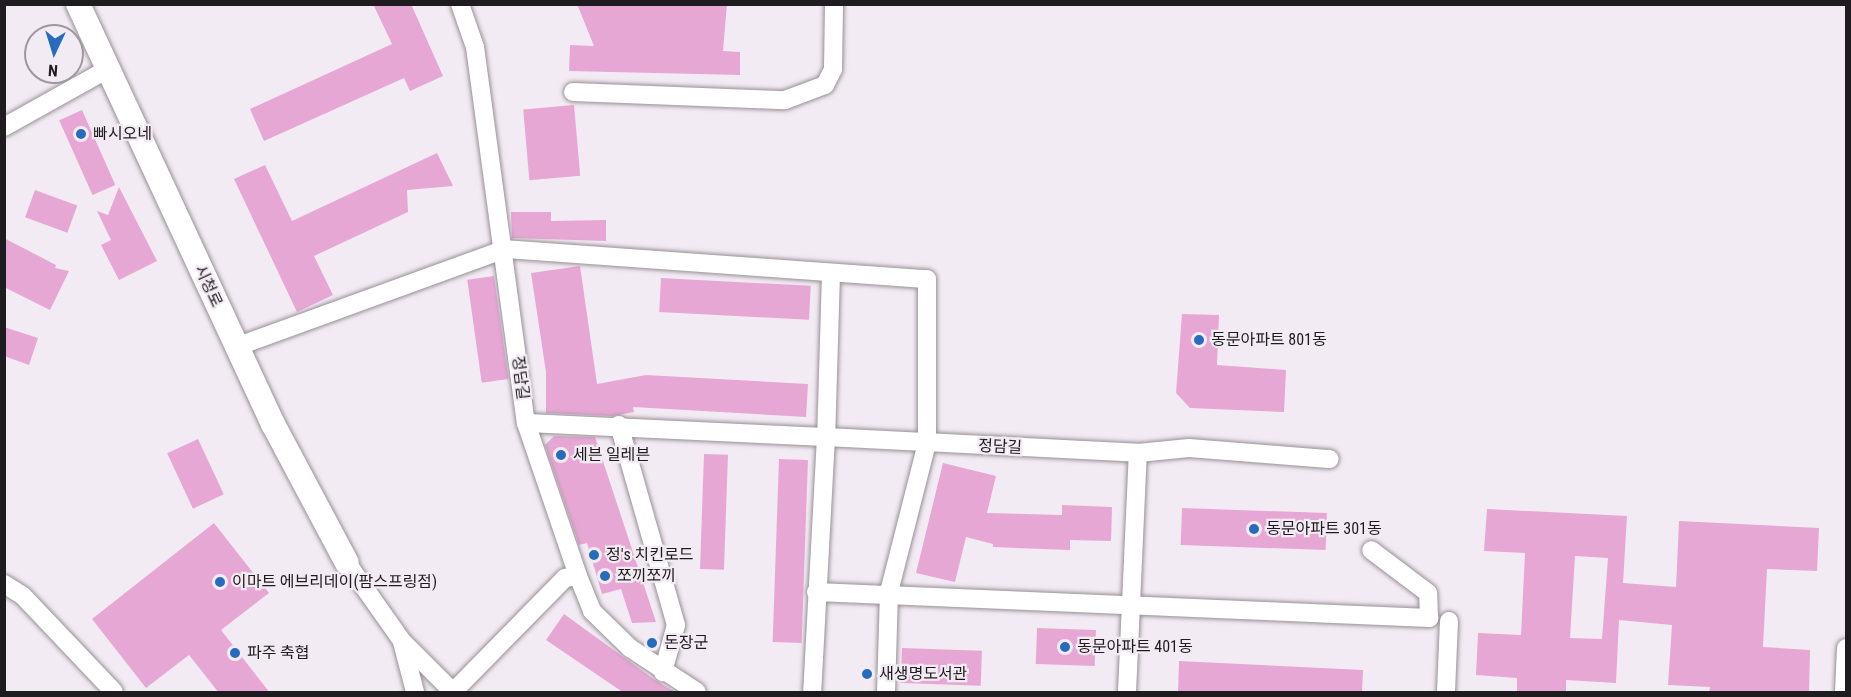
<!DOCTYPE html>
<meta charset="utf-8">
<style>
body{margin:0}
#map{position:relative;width:1851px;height:697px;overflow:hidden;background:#f3ebf3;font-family:"Roboto Condensed","Noto Sans KR",sans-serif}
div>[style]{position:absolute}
.building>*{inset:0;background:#e7a7d4;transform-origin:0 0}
.roads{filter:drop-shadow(0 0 2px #979097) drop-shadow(0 0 2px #979097)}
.street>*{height:18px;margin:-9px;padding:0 9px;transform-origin:9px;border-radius:9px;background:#fff}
.secondary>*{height:24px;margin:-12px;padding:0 12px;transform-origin:12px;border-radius:12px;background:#fff}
.dots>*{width:16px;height:16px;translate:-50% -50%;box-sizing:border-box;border:3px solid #f3ebf3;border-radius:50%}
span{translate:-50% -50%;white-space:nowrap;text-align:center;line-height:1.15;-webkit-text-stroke:4.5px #f3ebf3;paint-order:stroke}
.poi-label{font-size:16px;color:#1f1c1f}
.left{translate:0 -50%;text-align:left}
.street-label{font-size:16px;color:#1f1c1f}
.frame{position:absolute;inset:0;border:6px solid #1f1c1f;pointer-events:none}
.north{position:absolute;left:24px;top:24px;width:60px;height:60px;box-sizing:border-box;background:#f3ebf3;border:2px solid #9e989e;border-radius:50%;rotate:184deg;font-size:16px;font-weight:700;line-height:24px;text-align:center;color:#1f1c1f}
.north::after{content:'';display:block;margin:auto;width:21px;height:27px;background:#266bbc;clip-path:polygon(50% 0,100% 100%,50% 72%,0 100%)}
</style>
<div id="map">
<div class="building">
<div style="clip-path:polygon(373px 4px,411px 4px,443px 76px,410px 91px,404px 78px,264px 141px,250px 109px,392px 44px)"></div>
<div style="clip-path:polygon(577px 4px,727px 4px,723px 51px,740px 52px,740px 75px,569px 71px,570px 45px,594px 46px)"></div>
<div style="left:574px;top:105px;width:71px;height:51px;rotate:85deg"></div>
<div style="left:82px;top:110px;width:82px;height:25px;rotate:66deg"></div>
<div style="clip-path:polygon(437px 153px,453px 186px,407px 190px,408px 212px,314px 256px,333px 295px,297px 312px,234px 179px,265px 165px,292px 221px)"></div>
<div style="clip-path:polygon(119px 187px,157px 261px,119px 280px,101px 245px,111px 240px,97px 211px,108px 215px)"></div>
<div style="left:35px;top:190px;width:45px;height:29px;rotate:20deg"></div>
<div style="clip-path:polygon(511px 212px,551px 212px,551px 221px,606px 220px,606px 241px,512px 238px)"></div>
<div style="clip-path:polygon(4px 238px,56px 265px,55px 268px,69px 271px,50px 310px,4px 287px)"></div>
<div style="clip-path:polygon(580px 266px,597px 384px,646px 375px,808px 384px,806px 417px,633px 407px,634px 412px,612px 416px,546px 413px,546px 372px,531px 273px)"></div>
<div style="left:494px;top:276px;width:104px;height:27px;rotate:82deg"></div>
<div style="left:661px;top:278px;width:150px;height:34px;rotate:3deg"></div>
<div style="clip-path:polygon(1182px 314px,1219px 315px,1217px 365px,1286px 370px,1284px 412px,1190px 408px,1176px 393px)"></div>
<div style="clip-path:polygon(4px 327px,38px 338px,29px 365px,4px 356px)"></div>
<div style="clip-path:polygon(554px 436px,595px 437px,656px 622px,632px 623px,621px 589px,602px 594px,587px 543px,579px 545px,545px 445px)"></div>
<div style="left:198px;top:439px;width:61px;height:34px;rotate:65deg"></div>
<div style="left:704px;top:454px;width:24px;height:115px;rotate:2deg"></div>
<div style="left:779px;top:459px;width:29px;height:183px;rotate:2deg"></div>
<div style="clip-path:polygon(943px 463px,996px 476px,987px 513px,1062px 515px,1062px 505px,1112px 507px,1111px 541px,1070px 540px,1070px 550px,993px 547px,993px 544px,966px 537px,955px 582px,916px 573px)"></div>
<div style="left:1182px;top:508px;width:145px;height:37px;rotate:2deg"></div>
<div style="clip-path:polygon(evenodd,1487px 509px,1627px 516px,1623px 583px,1676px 587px,1679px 521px,1819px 528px,1817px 571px,1767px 569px,1763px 647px,1810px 650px,1809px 692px,1709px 693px,1710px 687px,1668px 685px,1672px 625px,1619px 620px,1616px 683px,1566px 680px,1566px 693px,1517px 693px,1517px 678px,1476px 675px,1478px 633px,1521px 635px,1525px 553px,1484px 551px,1487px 509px,1575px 556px,1608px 558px,1602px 639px,1570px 638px,1575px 556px)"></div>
<div style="clip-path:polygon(214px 523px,269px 593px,221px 630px,270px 693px,219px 693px,189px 655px,146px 688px,92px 619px)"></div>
<div style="clip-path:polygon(564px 614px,655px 680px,677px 693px,624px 693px,546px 640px)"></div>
<div style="left:1037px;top:628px;width:59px;height:36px;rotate:2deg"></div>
<div style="left:902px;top:648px;width:80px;height:35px;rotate:2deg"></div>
<div style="clip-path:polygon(1179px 661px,1363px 670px,1362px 693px,1178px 693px)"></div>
</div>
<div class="roads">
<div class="street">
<div style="left:460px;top:4px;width:46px;rotate:70.8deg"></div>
<div style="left:475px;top:47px;width:379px;rotate:82.3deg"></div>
<div style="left:526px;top:423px;width:162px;rotate:71.2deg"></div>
<div style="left:578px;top:576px;width:38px;rotate:68deg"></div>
<div style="left:592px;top:611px;width:53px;rotate:44.2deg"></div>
<div style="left:630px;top:648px;width:80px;rotate:33.3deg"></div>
<div style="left:573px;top:92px;width:212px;rotate:2.2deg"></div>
<div style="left:785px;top:100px;width:43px;rotate:-20.6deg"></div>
<div style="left:825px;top:85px;width:18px;rotate:-63deg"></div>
<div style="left:833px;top:69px;width:65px;rotate:-89.1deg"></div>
<div style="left:4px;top:127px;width:117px;rotate:-29.2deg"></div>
<div style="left:831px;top:273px;width:164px;rotate:91.7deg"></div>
<div style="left:826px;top:437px;width:312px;rotate:2.9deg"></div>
<div style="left:1138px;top:453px;width:51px;rotate:-5.6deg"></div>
<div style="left:1189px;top:448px;width:141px;rotate:4.5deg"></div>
<div style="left:236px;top:347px;width:286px;rotate:-20deg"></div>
<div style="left:505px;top:249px;width:423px;rotate:4.1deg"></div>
<div style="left:927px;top:279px;width:164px;rotate:90deg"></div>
<div style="left:927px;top:443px;width:154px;rotate:104.3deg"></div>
<div style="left:889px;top:592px;width:100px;rotate:91.7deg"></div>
<div style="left:526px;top:423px;width:300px;rotate:2.7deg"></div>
<div style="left:826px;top:437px;width:255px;rotate:93.1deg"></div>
<div style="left:619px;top:425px;width:208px;rotate:74.1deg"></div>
<div style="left:676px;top:625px;width:49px;rotate:105.5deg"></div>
<div style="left:347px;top:563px;width:95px;rotate:54.8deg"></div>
<div style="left:402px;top:641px;width:72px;rotate:45deg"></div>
<div style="left:4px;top:584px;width:22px;rotate:32deg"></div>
<div style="left:23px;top:596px;width:132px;rotate:46.5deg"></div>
<div style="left:816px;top:592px;width:614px;rotate:2.43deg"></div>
<div style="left:1429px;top:618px;width:25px;rotate:-92deg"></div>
<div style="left:1428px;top:593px;width:71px;rotate:-143deg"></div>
<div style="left:402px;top:642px;width:52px;rotate:75.4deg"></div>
<div style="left:453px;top:692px;width:160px;rotate:-45.5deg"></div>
<div style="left:565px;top:578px;width:13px;rotate:-9deg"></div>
<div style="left:1127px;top:692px;width:239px;rotate:-87.4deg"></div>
<div style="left:1446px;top:692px;width:71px;rotate:-87.6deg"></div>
<div style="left:1844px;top:692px;width:44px;rotate:-87.4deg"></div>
</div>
<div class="secondary">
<div style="left:78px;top:4px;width:463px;rotate:65.1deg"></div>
<div style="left:273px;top:424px;width:157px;rotate:62deg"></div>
</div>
</div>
<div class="dots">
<div style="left:81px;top:134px;background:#266bbc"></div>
<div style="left:1199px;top:340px;background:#266bbc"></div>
<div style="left:561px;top:455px;background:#266bbc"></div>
<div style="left:1254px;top:529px;background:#266bbc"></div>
<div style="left:594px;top:555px;background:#266bbc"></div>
<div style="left:605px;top:576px;background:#266bbc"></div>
<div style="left:220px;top:582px;background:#266bbc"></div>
<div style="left:652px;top:643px;background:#266bbc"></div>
<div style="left:1065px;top:647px;background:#266bbc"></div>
<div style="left:235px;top:653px;background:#266bbc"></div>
<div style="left:867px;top:674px;background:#266bbc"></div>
</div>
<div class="poi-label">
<span class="left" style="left:93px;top:134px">빠시오네</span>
<span class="left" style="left:1211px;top:340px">동문아파트 801동</span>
<span class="left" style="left:573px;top:455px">세븐 일레븐</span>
<span class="left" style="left:1266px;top:529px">동문아파트 301동</span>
<span class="left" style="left:606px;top:555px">정's 치킨로드</span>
<span class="left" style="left:617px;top:576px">쪼끼쪼끼</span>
<span class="left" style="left:232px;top:582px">이마트 에브리데이(팜스프링점)</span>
<span class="left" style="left:664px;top:643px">돈장군</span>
<span class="left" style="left:1077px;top:647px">동문아파트 401동</span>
<span class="left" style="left:247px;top:653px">파주 축협</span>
<span class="left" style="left:879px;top:674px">새생명도서관</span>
</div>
<div class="street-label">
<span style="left:208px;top:286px;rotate:65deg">시청로</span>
<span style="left:520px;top:378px;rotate:83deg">정담길</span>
<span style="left:1000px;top:447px;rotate:3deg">정담길</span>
</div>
<div class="frame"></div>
<div class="north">N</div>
</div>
